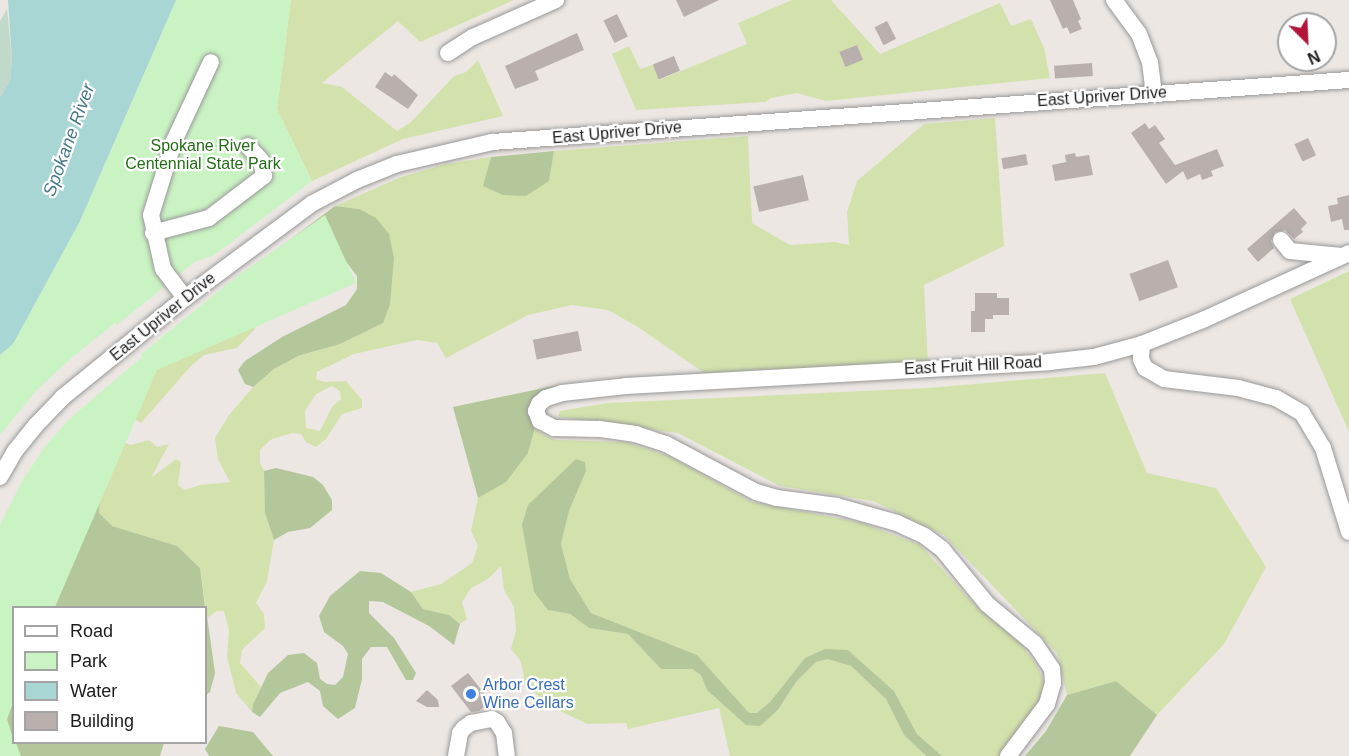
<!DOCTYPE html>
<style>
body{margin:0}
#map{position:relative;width:1349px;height:756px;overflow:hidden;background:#ece7e3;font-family:Helvetica,sans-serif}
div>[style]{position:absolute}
.grass>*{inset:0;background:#d3e2ad}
.forest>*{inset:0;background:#b3c79b}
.wetland>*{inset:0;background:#c1d9c8}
.park>*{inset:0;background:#caf3c3}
.water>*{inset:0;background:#a7d6d5}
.building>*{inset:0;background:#b9afac;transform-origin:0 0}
.roads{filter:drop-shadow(0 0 2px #999) drop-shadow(0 0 2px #999)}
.minor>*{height:16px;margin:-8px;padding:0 8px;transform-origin:8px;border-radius:8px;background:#fff}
.dots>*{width:16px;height:16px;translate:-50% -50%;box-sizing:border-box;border:3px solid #fff;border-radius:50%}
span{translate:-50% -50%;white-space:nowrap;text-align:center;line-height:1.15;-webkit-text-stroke:4.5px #fff;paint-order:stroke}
.street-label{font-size:16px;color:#1c1c1c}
.park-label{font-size:16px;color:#236d16}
.shop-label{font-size:16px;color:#366cbe}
.left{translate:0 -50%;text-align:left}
.water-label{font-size:18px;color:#497a8b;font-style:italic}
.legend{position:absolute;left:12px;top:606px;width:195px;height:138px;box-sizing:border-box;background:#fff;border:2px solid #a4a4a4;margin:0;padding:8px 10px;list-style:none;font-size:18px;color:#1c1c1c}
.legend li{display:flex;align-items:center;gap:12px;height:30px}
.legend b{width:30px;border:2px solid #a4a4a4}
.north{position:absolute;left:1277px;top:12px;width:60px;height:60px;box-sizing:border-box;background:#fff;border:2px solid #a4a4a4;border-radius:50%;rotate:156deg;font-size:16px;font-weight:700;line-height:24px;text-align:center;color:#1c1c1c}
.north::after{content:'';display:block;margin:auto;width:21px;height:27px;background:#b3153a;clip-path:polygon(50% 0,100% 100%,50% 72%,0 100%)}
</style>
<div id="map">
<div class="grass">
<div style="clip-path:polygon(291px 0,514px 0,420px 42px,398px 21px,322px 83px,342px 87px,397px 131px,411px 122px,454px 76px,466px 72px,478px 60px,503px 116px,403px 139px,312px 181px,277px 109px)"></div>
<div style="clip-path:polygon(792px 0,831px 0,880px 54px,1000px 3px,1011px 26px,1031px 19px,1044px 48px,1050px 78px,826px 101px,797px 93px,771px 98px,766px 102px,636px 110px,612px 54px,629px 46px,640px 69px,653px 65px,659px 80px,747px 44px,738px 23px)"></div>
<div style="clip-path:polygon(evenodd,995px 118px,1004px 246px,924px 285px,928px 363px,710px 377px,638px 327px,608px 310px,572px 305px,528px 315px,446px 358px,437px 343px,417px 340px,354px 354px,317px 372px,316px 379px,325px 382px,346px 381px,362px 400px,362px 408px,342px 414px,326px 439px,316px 447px,306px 442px,301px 434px,292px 433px,270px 440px,260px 450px,260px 463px,264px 471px,265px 513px,274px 540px,267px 581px,256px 603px,264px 614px,265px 628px,242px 650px,240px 663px,261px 687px,253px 704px,252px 712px,236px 693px,227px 657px,229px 630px,224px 611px,217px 611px,207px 618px,200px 568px,177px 546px,111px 526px,99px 513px,102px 479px,115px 439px,131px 445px,149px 440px,157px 447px,169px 444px,151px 478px,176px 459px,181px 462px,178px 485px,185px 490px,200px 485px,230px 482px,218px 459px,215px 438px,229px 415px,253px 387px,274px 369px,298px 356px,340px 344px,383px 323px,359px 209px,335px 206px,401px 177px,446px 164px,491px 157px,484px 186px,549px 181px,554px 151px,748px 136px,752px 223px,790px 245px,835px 242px,849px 245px,847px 212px,857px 181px,924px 124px,995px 118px,332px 386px,340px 391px,341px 399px,332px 407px,320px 431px,306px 428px,305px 411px,316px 394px,332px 386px)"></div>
<div style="clip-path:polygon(1349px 271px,1349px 432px,1290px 299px)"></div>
<div style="clip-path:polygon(275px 284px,255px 329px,237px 348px,204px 355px,191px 366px,141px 423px,131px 417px,140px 382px)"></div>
<div style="clip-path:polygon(1105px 373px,1147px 473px,1216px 488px,1266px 567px,1224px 644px,1157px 715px,1116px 681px,1067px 695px,1057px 653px,944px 535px,873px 501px,780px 486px,678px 433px,558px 417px,560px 411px,608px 403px,928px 388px)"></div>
<div style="clip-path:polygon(535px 428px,543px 435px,556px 440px,626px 442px,669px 456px,752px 502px,859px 522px,920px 545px,974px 604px,1021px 644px,1038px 667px,1044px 684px,1039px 703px,1000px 756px,942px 756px,917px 734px,894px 691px,848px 650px,805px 658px,770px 702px,757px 713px,748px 713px,697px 655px,591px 613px,570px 579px,561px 544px,569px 511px,586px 471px,576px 459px,548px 610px,570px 614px,589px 628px,628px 634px,661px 669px,692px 669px,701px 675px,707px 690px,747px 725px,778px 711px,796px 682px,816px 662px,828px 659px,851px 666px,886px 699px,904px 735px,926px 756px,730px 756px,719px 708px,628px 729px,626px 723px,587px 724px,552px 707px,520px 681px,524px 676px,520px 660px,511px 649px,516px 631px,514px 607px,504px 590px,501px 566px,488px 579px,471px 588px,462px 602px,467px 619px,460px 624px,449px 615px,423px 609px,411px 592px,441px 584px,472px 563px,478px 546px,471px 531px,478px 498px,506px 481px,528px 453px)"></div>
</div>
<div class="forest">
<div style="clip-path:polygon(554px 151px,549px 181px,526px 196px,503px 195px,483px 186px,491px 157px)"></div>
<div style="clip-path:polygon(335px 206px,359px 209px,376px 218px,389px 234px,394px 258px,390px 304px,383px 323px,340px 344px,298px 356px,274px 369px,253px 387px,245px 384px,238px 370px,245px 361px,282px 337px,346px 305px,357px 289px,357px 276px,340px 254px,284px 244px)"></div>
<div style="clip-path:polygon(558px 385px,535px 397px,529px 413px,535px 428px,528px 453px,506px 482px,478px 498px,453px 407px)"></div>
<div style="clip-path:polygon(576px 459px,585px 462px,586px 471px,569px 511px,561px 544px,570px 579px,591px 613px,697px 655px,749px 713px,757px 713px,770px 702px,805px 658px,825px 649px,848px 650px,894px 691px,917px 734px,942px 756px,926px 756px,904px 735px,886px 699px,851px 666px,828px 659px,816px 662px,796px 682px,778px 710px,760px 726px,746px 725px,707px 690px,701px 675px,692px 669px,661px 669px,628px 634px,589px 628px,570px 614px,548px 610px,534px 592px,522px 525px,528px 505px)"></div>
<div style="clip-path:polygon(276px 468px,313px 477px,323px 485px,332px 500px,332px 510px,310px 528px,288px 532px,274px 540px,265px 513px,264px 471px)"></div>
<div style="clip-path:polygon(102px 479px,99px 513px,112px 526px,177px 546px,200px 568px,205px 607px,14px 608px,14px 742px,164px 743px,160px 756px,15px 756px,0 728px,0 540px)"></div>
<div style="clip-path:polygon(360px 571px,381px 573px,411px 592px,423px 609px,449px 615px,460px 624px,454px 645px,429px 626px,383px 602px,369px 601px,369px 613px,394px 638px,416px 673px,413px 680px,406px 680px,387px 647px,371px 647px,362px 659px,362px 679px,355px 708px,338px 719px,323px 706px,320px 691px,308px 682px,280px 693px,260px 717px,252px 712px,253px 704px,268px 673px,288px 655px,304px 653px,317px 663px,320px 679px,327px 684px,335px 685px,343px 677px,348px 654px,343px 646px,324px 632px,319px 616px,330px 596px)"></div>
<div style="clip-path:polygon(206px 609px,215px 673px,210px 692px,206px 695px)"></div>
<div style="clip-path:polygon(1116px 681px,1157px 715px,1130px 756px,1025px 756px,1046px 731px,1067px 695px)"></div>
<div style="clip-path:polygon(219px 726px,253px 732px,273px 756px,209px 756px,205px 749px)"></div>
</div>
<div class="wetland">
<div style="clip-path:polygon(7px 9px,12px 59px,10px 81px,0 97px,0 21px)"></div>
</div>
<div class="park">
<div style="clip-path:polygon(176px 0,291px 0,277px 109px,312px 181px,213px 256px,196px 261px,117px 325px,115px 323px,76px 354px,37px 390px,0 435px,0 355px,13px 344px,80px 221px)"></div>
<div style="clip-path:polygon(325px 215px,356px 283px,157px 370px,55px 607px,14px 608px,13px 703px,7px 719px,14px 742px,16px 743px,21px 756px,0 756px,0 525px,21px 483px,44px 448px,68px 420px,142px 357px,141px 354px,236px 277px)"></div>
</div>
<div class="water">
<div style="clip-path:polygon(8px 0,176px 0,80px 221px,13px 344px,0 355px,0 97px,10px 81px,12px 59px)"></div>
</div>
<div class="building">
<div style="clip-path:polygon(676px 0,719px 0,684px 17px)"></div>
<div style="clip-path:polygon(1050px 0,1073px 0,1081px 19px,1078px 21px,1082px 29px,1070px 34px,1067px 27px,1063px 29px)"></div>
<div style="left:617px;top:14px;width:25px;height:15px;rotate:64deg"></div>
<div style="left:887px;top:21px;width:20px;height:14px;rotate:63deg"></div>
<div style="clip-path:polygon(577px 33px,584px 50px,535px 71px,539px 80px,515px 89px,505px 66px)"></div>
<div style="left:857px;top:45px;width:16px;height:19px;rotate:68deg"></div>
<div style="left:674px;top:56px;width:16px;height:23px;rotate:68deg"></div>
<div style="left:1092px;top:63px;width:13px;height:38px;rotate:86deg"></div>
<div style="clip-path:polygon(385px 72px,392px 77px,394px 74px,418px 95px,408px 109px,375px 87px)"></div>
<div style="clip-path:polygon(1145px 123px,1149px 129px,1155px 125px,1165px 139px,1159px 143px,1175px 165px,1217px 149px,1224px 166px,1211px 171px,1213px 176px,1202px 180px,1200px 174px,1187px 180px,1183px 171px,1166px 184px,1131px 133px)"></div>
<div style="left:1308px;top:138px;width:19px;height:15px;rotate:65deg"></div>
<div style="clip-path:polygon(1075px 153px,1076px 157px,1089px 155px,1093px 175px,1055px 181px,1052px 165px,1066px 162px,1065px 155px)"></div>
<div style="left:1026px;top:154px;width:11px;height:25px;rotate:80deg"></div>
<div style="left:803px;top:175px;width:26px;height:51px;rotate:77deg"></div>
<div style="clip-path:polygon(1349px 195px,1349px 230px,1344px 230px,1342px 219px,1331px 222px,1328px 206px,1338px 204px,1337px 198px)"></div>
<div style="clip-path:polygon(1294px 208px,1307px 223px,1301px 229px,1303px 232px,1294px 239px,1285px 230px,1275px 232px,1271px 241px,1274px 248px,1258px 262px,1247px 249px)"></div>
<div style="left:1168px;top:260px;width:29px;height:41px;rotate:70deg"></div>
<div style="clip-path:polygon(975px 293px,997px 293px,997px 298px,1009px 298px,1009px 315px,993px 315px,993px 319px,985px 319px,985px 332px,971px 332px,971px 311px,975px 311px)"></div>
<div style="left:578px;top:331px;width:20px;height:46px;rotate:79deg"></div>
<div style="clip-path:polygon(468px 673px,491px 702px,479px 711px,471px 712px,451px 686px)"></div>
<div style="clip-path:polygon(427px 690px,438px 700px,439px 707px,427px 707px,416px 701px)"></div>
</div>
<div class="roads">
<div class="minor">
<div style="left:1114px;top:0;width:42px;rotate:53.7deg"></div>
<div style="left:1139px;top:34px;width:30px;rotate:69deg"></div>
<div style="left:1150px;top:62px;width:31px;rotate:83deg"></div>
<div style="left:448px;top:53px;width:30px;rotate:-33deg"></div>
<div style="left:473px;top:37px;width:91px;rotate:-24deg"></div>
<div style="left:153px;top:233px;width:58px;rotate:-15deg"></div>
<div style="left:209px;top:218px;width:69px;rotate:-37.4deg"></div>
<div style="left:264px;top:176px;width:16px;rotate:-101deg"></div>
<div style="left:261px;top:160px;width:19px;rotate:-133deg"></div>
<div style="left:1281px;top:240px;width:14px;rotate:51deg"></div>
<div style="left:1290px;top:251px;width:52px;rotate:5.5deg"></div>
<div style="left:185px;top:298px;width:36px;rotate:-127deg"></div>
<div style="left:163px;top:269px;width:55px;rotate:-102.5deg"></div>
<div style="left:151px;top:215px;width:77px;rotate:-72.7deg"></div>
<div style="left:174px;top:141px;width:87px;rotate:-64.9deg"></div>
<div style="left:1142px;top:344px;width:15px;rotate:94deg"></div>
<div style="left:1141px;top:359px;width:10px;rotate:66deg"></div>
<div style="left:1145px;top:368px;width:22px;rotate:30deg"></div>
<div style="left:1164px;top:379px;width:75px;rotate:6.9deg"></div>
<div style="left:1238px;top:388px;width:39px;rotate:15deg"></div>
<div style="left:1276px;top:398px;width:30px;rotate:30deg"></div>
<div style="left:1302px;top:413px;width:41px;rotate:59deg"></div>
<div style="left:1323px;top:448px;width:88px;rotate:72.8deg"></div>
<div style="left:0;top:477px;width:30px;rotate:-60deg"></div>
<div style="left:15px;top:451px;width:33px;rotate:-51deg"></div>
<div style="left:36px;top:425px;width:39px;rotate:-46deg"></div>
<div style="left:63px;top:397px;width:157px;rotate:-39.1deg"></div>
<div style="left:185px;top:298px;width:159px;rotate:-36.6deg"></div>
<div style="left:313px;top:203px;width:50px;rotate:-27.6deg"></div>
<div style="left:357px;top:180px;width:43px;rotate:-21.8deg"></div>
<div style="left:397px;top:164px;width:98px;rotate:-13deg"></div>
<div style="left:492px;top:142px;width:859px;rotate:-4.14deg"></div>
<div style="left:456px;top:756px;width:23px;rotate:-80deg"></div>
<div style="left:460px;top:733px;width:6px;rotate:-51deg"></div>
<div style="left:464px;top:728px;width:9px;rotate:-36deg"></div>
<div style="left:471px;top:723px;width:21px;rotate:-11deg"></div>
<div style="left:492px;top:719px;width:6px;rotate:31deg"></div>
<div style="left:497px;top:722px;width:13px;rotate:58deg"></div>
<div style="left:504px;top:733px;width:23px;rotate:83deg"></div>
<div style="left:1008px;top:756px;width:65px;rotate:-53.1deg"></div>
<div style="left:1047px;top:704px;width:22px;rotate:-74deg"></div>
<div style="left:1053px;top:683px;width:14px;rotate:-94deg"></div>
<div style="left:1052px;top:669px;width:30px;rotate:-124deg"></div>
<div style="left:1035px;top:644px;width:62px;rotate:-140.2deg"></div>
<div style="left:987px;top:604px;width:71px;rotate:-129.3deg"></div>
<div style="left:942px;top:549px;width:21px;rotate:-143deg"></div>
<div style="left:925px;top:536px;width:31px;rotate:-155deg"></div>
<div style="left:897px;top:523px;width:62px;rotate:-164.2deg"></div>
<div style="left:837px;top:506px;width:61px;rotate:-172.4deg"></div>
<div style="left:777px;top:498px;width:22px;rotate:-164deg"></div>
<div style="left:756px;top:492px;width:102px;rotate:-151.9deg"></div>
<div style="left:666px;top:444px;width:32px;rotate:-162deg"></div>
<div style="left:636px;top:434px;width:37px;rotate:-172deg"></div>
<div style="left:599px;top:429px;width:45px;rotate:-178.7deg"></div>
<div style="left:554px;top:428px;width:16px;rotate:-153deg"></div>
<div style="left:540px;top:421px;width:11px;rotate:-112deg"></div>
<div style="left:536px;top:411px;width:8px;rotate:-67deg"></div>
<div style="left:539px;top:404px;width:9px;rotate:-41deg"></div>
<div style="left:546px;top:398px;width:17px;rotate:-17deg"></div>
<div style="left:562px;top:393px;width:64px;rotate:-6.2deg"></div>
<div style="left:626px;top:386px;width:424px;rotate:-3.2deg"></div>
<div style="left:1049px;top:362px;width:45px;rotate:-6.3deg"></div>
<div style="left:1094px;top:357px;width:50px;rotate:-15.2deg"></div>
<div style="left:1142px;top:344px;width:68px;rotate:-21.6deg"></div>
<div style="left:1205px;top:319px;width:158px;rotate:-24.6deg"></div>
</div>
</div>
<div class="dots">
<div style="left:471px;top:694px;background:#3f7fe0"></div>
</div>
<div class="street-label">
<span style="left:1102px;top:97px;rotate:-4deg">East Upriver Drive</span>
<span style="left:617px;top:133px;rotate:-5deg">East Upriver Drive</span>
<span style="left:163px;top:317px;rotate:-39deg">East Upriver Drive</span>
<span style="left:973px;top:366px;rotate:-3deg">East Fruit Hill Road</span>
</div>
<div class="park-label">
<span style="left:203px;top:155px">Spokane River<br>Centennial State Park</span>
</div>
<div class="shop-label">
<span class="left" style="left:483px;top:694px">Arbor Crest<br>Wine Cellars</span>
</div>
<div class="water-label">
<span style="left:69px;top:140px;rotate:-70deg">Spokane River</span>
</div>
<ul class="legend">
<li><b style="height:8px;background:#fff"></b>Road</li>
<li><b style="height:16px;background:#caf3c3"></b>Park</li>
<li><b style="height:16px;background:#a7d6d5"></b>Water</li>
<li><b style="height:16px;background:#b9afac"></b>Building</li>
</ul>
<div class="north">N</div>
</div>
